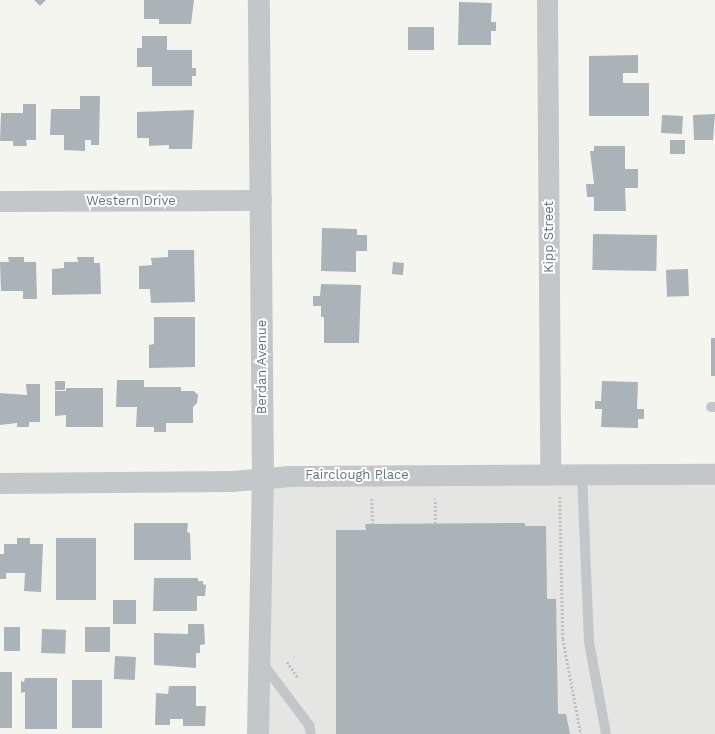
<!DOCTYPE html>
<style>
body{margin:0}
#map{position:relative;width:715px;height:734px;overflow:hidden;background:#f5f5f0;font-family:"Work Sans",sans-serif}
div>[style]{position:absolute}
.built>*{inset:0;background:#e5e6e4;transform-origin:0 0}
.building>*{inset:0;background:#aab3b7;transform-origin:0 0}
.path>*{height:2.5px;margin-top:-1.25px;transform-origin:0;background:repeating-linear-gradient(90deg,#bdbfc1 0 2px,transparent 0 4px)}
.service>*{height:10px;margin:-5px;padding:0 5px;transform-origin:5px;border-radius:5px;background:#c4c7ca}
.minor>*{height:21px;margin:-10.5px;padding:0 10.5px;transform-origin:10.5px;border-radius:10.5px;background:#c4c7ca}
.tertiary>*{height:22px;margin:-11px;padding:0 11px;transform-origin:11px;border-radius:11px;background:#c4c7ca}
span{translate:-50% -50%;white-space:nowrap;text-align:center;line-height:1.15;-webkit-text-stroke:4px #fff;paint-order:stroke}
.street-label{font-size:13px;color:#627583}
</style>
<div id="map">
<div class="built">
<div style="left:715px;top:474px;width:260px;height:452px;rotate:90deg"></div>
</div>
<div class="building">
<div style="clip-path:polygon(34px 0,46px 0,40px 6px)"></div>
<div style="clip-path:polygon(144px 0,194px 0,191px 24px,159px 24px,159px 19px,144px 19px)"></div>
<div style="clip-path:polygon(459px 2px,492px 3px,491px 22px,496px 22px,496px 31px,491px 31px,491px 45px,458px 45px)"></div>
<div style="left:408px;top:27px;width:26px;height:23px"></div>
<div style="clip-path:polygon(142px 36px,167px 36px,167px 50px,192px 50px,192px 68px,196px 68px,196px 76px,192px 76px,192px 86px,152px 86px,152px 67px,137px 67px,137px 48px,142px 48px)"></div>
<div style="clip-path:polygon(638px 55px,638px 73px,623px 73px,623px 83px,649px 83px,649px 116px,589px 116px,589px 56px)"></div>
<div style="clip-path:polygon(80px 96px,100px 96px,99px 145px,91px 145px,91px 140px,85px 140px,85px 151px,64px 150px,64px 135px,50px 135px,51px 109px,80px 109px)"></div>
<div style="clip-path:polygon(23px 104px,36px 104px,36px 140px,26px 140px,27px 146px,13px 146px,13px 141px,0 141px,1px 113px,23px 113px)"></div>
<div style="clip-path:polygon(194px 110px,192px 149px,169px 149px,169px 145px,149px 146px,149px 138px,137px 138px,137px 112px)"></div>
<div style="clip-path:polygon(715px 114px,713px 140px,694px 140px,693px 115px)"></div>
<div style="left:662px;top:115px;width:21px;height:18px;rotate:3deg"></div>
<div style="left:685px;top:140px;width:14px;height:15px;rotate:90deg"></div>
<div style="clip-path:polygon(594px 146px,625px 146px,625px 169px,638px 169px,638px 188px,625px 188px,626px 211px,594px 211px,594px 197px,587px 197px,586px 184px,594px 184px,590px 151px,594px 151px)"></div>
<div style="clip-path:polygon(322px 228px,357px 229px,357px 235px,367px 235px,367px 251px,356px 251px,356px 272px,321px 271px)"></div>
<div style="left:593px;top:234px;width:64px;height:36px;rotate:1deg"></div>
<div style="clip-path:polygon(168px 250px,194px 250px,195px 302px,151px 303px,150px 289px,139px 289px,139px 266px,152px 265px,151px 258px,168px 257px)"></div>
<div style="clip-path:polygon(8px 257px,24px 257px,24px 262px,36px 262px,37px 299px,23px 299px,23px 291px,1px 291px,0 262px,9px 262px)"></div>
<div style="clip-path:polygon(77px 257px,94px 257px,94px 263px,100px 263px,101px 294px,52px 295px,52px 269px,64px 268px,64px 262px,78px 262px)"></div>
<div style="left:393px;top:262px;width:11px;height:12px;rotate:5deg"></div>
<div style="left:688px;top:269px;width:27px;height:22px;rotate:88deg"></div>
<div style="clip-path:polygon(321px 284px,361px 285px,359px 343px,324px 343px,324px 317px,321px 317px,321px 306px,313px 306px,313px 296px,320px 296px)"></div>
<div style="clip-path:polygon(154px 317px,195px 317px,195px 367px,149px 368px,149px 345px,154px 344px)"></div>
<div style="left:711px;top:338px;width:4px;height:38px"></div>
<div style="clip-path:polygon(117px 380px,144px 380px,144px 387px,181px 387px,181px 391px,194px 391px,198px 395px,197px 403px,193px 407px,193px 423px,166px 423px,166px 432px,154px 432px,154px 427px,136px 427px,137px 407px,116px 407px)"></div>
<div style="left:55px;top:381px;width:10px;height:9px"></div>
<div style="clip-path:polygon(602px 381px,638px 382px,637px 409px,644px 409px,644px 419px,638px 419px,638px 428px,601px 427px,602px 409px,595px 409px,595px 401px,601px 401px)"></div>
<div style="clip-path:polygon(26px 384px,40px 384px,40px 422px,29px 422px,29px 427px,17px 427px,17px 423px,0 425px,0 393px,27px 395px)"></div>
<div style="clip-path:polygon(66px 388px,103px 388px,103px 427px,66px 427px,66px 415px,55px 416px,55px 391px,66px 391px)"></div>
<div style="clip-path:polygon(134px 523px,188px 523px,187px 532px,190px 533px,191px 560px,134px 560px)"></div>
<div style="clip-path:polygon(525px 523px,525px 526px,546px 526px,547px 599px,556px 599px,558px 714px,566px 714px,570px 734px,336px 734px,336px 530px,366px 530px,365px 524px)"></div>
<div style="clip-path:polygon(17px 538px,30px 538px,30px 544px,43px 544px,41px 592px,24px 591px,25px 573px,6px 573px,6px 579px,0 579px,0 554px,4px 554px,4px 544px,17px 544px)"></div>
<div style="left:56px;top:538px;width:40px;height:62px"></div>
<div style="clip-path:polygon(154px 578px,198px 578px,198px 581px,203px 581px,203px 584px,206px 585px,205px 596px,197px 596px,197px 611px,153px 611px)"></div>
<div style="left:113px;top:600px;width:23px;height:24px"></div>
<div style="clip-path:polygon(188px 624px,204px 624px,205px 644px,200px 645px,200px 653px,196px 653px,196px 668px,154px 665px,154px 633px,188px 634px)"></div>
<div style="left:4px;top:627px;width:16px;height:24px"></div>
<div style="left:85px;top:627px;width:25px;height:25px"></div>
<div style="left:42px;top:629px;width:24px;height:24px;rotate:2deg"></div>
<div style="left:115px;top:656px;width:21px;height:23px;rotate:3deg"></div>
<div style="left:0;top:672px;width:12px;height:56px"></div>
<div style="clip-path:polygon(25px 678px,57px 678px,57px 729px,25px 729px,25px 692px,21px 693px,21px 681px,24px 682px)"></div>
<div style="left:72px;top:680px;width:30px;height:48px"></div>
<div style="clip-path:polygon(169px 686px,196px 686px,196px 706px,206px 706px,205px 726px,183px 726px,183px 719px,170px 719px,170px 725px,155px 725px,156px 693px,168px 694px)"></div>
</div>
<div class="path">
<div style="left:560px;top:497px;width:142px;rotate:88.8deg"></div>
<div style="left:563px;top:639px;width:97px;rotate:79.3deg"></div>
<div style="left:372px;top:499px;width:25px;rotate:88deg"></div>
<div style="left:435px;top:524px;width:25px;rotate:-90deg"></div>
<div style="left:287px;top:662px;width:19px;rotate:55deg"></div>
</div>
<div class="service">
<div style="left:711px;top:407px;width:4px"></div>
<div style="left:582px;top:474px;width:168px;rotate:87.6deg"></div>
<div style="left:589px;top:642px;width:94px;rotate:79.5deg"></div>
<div style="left:263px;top:664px;width:76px;rotate:53deg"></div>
<div style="left:309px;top:725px;width:9px;rotate:77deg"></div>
</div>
<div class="minor">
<div style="left:547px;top:0;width:474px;rotate:89.6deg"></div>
<div style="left:0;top:201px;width:261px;rotate:-0.2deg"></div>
<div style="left:0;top:483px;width:232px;rotate:-0.5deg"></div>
<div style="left:232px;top:481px;width:58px;rotate:-4.9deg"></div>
<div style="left:290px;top:476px;width:425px;rotate:-0.3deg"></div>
</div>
<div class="tertiary">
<div style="left:258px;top:734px;width:256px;rotate:-88.9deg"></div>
<div style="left:263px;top:478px;width:478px;rotate:-90.5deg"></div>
</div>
<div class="street-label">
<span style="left:131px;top:201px">Western Drive</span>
<span style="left:549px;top:237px;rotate:-90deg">Kipp Street</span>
<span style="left:262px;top:367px;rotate:-90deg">Berdan Avenue</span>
<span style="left:357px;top:475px">Fairclough Place</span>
</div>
</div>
